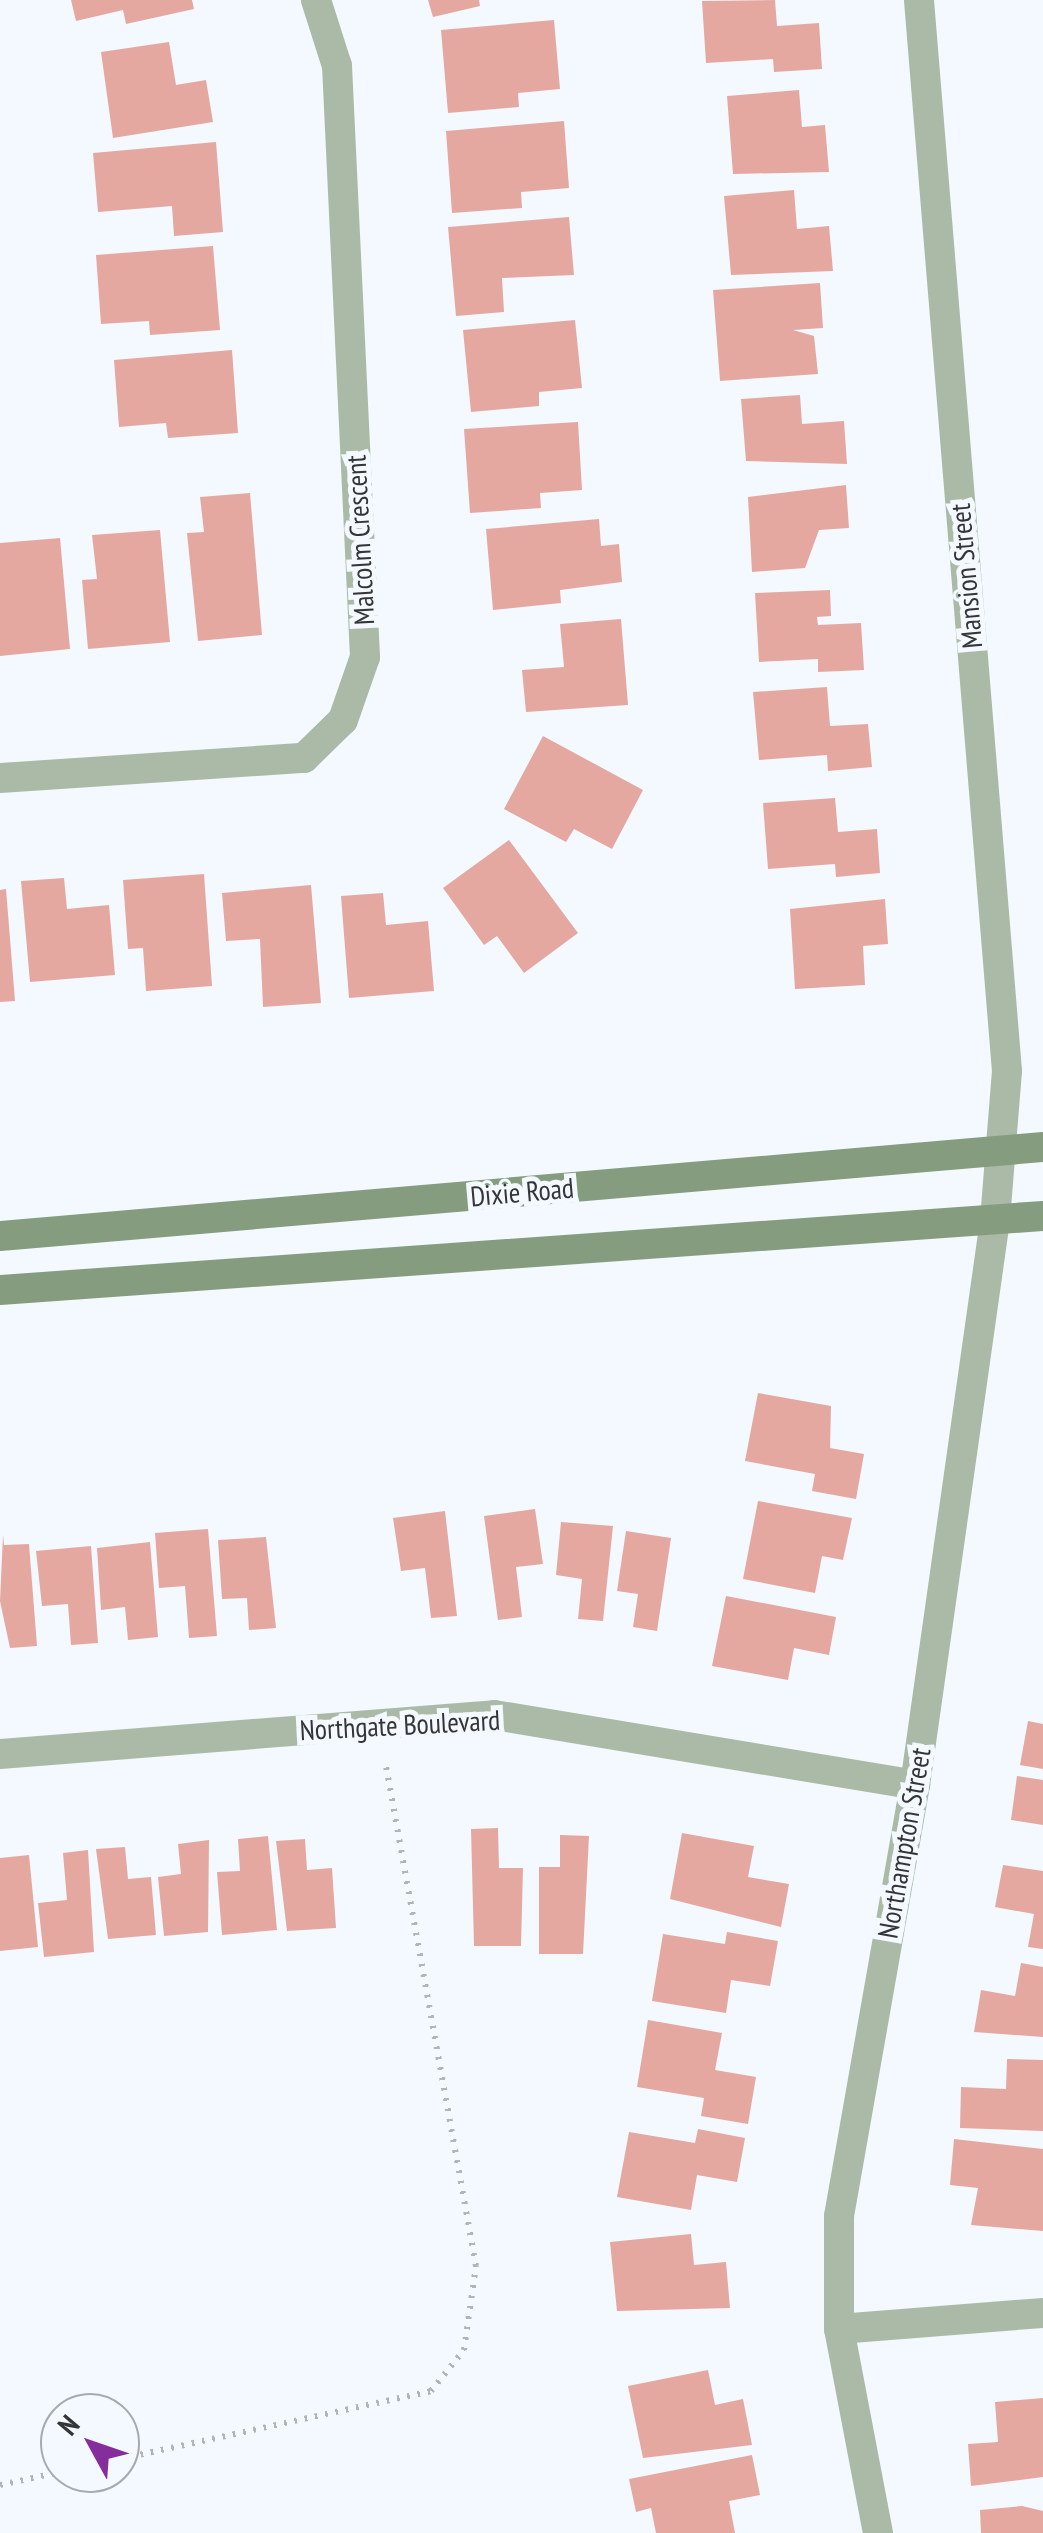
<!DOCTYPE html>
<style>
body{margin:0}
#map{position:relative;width:1043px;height:2533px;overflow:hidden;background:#f3f9ff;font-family:"PT Sans Narrow",sans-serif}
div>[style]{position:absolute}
.building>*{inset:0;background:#e4a8a1}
.path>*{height:6px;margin-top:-3px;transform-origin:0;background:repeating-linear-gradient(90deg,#b1b5ba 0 2.5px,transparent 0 10.5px)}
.minor>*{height:30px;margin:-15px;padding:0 15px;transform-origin:15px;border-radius:15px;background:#aabaa7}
.secondary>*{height:30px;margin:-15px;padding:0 15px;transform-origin:15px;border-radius:15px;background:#859c7f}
span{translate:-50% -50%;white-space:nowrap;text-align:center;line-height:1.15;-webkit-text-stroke:10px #f3f9ff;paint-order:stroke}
.street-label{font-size:28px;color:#333537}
.north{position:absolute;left:40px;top:2393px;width:100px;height:100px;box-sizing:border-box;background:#f3f9ff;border:2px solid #a6abaf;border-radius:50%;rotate:310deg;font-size:28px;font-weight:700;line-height:40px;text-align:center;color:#333537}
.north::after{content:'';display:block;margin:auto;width:35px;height:45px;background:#852e9b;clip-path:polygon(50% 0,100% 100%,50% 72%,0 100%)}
</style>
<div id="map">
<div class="building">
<div style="clip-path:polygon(71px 0,192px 0,194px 9px,126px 24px,123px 10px,76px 21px)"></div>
<div style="clip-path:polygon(428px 0,479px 0,480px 6px,433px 17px)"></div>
<div style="clip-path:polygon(775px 0,777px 26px,819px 23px,822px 69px,774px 72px,773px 59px,706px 63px,702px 1px)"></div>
<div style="clip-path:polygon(554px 20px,560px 89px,518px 93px,519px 107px,448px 113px,441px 30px)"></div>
<div style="clip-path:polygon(169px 42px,176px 85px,206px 80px,213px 122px,113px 138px,101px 52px)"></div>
<div style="clip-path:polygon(799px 90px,802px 127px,825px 125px,829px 172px,733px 174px,727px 96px)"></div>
<div style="clip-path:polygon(564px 121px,569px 188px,521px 192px,522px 208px,452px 213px,446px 131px)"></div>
<div style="clip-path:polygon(216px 142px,223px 232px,174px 236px,172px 206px,98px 212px,93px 153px)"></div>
<div style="clip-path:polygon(794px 190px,797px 229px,829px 226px,833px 271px,731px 275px,724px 196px)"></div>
<div style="clip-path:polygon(569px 217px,574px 275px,502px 278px,504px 312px,456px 316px,448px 227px)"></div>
<div style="clip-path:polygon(213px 246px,220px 330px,150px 335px,149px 321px,101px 324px,96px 255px)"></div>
<div style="clip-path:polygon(820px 283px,823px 328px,793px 330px,814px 336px,818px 374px,720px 381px,713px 290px)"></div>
<div style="clip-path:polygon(575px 320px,582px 388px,539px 392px,539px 406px,471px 412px,463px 330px)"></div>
<div style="clip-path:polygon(232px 350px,238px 433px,168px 438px,166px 423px,119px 427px,114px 360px)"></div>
<div style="clip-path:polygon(800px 395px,802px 424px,844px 421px,847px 464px,746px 461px,741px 399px)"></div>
<div style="clip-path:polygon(578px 422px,582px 490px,540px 493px,541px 508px,470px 513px,464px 429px)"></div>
<div style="clip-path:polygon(846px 485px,849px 528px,819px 530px,805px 568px,752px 572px,748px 497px)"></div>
<div style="clip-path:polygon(250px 493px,262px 635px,198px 641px,187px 533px,204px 532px,200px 497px)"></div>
<div style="clip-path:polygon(599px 519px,601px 546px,619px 544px,622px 582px,560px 590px,561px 603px,493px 610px,486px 529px)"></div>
<div style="clip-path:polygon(160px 530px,170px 642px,88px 649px,82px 580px,97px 579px,92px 535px)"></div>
<div style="clip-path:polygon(60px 538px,70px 649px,0 656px,0 543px)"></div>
<div style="clip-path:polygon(830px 590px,831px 616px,817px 617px,818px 625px,861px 623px,864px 670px,818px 672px,818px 659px,759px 662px,755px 593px)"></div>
<div style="clip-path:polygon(621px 619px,628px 705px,526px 712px,522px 670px,564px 667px,560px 624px)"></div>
<div style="clip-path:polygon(827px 687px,830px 726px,868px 724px,872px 767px,828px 771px,827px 755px,759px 760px,753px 692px)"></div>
<div style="clip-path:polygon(543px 736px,643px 790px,612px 849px,574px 829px,566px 842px,504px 809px)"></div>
<div style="clip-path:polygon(835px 798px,838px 832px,877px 829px,880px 873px,836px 877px,835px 864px,768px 869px,763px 803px)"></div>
<div style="clip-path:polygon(509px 840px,578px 933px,524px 973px,497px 936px,484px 945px,443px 888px)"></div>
<div style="clip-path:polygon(204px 874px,212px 986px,146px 991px,143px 948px,128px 949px,123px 880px)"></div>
<div style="clip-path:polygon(64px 878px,67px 909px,109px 905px,115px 975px,30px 982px,21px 881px)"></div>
<div style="clip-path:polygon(311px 885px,321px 1003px,263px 1007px,260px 939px,226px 941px,222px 893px)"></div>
<div style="clip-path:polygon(6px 889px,15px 1001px,0 1002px,0 890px)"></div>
<div style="clip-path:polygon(383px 893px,386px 925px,428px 921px,434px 991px,349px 998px,341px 896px)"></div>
<div style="clip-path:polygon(885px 899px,888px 944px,863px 946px,865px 985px,795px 989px,790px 909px)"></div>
<div style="clip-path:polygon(758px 1393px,831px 1406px,830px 1448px,864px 1454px,856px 1499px,812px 1491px,815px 1474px,745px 1461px)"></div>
<div style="clip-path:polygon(758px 1501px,852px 1518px,843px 1560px,822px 1556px,815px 1593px,743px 1579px)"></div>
<div style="clip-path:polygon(535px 1509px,543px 1564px,516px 1567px,522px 1617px,498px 1620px,484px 1516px)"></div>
<div style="clip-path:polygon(445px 1511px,457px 1616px,431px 1618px,425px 1568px,401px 1571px,393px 1518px)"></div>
<div style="clip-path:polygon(561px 1522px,613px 1526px,603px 1621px,578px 1619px,582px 1579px,556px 1575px)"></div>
<div style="clip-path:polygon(208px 1529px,217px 1636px,189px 1638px,185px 1586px,159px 1588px,155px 1533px)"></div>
<div style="clip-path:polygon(626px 1531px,671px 1538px,657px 1631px,633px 1627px,638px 1594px,617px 1591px)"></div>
<div style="clip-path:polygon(3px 1535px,4px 1545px,29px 1544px,37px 1646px,10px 1648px,0 1601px)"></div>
<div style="clip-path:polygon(266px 1537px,276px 1628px,249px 1630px,247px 1598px,222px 1599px,218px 1540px)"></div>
<div style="clip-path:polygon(150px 1542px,158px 1637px,128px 1640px,125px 1607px,101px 1610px,97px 1548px)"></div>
<div style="clip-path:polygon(91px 1546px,98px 1643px,71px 1645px,68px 1604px,42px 1606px,36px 1551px)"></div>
<div style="clip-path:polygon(726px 1596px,836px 1617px,829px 1655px,794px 1648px,788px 1680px,712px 1666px)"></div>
<div style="clip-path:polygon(1028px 1721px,1043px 1724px,1043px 1769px,1020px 1765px)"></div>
<div style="clip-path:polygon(1017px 1776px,1043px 1780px,1043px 1825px,1011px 1820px)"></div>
<div style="clip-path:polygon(498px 1828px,499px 1868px,523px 1868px,521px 1946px,474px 1946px,471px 1829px)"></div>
<div style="clip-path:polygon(682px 1833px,754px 1846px,748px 1877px,789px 1884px,781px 1927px,670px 1899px)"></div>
<div style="clip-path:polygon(560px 1835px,589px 1836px,583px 1954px,539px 1954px,539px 1867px,560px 1867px)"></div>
<div style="clip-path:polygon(268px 1836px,277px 1930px,222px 1935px,217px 1872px,240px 1871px,238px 1839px)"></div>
<div style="clip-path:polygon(305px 1839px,307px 1870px,332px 1868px,336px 1928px,287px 1931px,276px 1841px)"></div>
<div style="clip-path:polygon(209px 1840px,208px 1932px,164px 1936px,158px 1877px,181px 1874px,178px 1844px)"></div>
<div style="clip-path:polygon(125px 1847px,128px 1879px,151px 1877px,156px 1935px,108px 1939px,96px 1849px)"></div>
<div style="clip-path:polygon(88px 1850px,94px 1952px,44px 1957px,38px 1903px,67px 1900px,63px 1853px)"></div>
<div style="clip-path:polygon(29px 1855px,38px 1947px,0 1951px,0 1858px)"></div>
<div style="clip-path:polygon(1003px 1865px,1043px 1871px,1043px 1949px,1028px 1947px,1034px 1914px,995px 1907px)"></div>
<div style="clip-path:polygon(727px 1932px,778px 1941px,770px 1986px,731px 1980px,726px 2013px,652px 2001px,663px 1934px,725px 1944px)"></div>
<div style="clip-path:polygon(1021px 1963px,1043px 1967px,1043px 2037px,974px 2032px,981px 1990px,1015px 1996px)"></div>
<div style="clip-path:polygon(648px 2020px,722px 2033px,715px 2070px,756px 2077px,748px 2124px,701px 2116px,704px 2098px,637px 2087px)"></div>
<div style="clip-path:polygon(1007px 2059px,1043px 2060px,1043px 2131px,960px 2128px,961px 2087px,1006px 2089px)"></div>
<div style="clip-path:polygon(698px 2129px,745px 2138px,737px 2182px,697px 2175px,691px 2210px,617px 2197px,629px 2132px,695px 2143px)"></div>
<div style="clip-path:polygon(954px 2139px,1043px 2149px,1043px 2231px,971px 2225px,978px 2188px,950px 2185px)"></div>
<div style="clip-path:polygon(691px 2234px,694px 2265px,726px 2262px,730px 2308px,617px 2311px,610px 2242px)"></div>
<div style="clip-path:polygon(708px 2370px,715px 2405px,743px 2399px,752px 2445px,643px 2458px,628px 2386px)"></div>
<div style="clip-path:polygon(1043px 2398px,1043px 2477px,971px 2486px,968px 2444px,998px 2442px,995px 2402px)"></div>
<div style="clip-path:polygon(752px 2455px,760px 2495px,729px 2501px,735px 2533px,656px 2533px,651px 2508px,636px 2512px,629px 2479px)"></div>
<div style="clip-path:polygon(1022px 2506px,1043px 2511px,1043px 2533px,981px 2533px,980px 2510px)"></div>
</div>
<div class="path">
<div style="left:120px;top:2459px;width:318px;rotate:-12.3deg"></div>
<div style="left:431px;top:2391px;width:53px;rotate:-51.2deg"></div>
<div style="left:464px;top:2350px;width:85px;rotate:-81.9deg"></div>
<div style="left:476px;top:2266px;width:514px;rotate:-100.2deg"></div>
<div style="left:0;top:2485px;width:61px;rotate:-12.2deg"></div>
</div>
<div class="minor">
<div style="left:0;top:778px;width:305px;rotate:-3.8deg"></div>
<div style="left:304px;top:758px;width:54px;rotate:-44.3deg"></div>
<div style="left:343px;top:720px;width:67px;rotate:-70.8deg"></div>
<div style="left:365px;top:657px;width:592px;rotate:-92.71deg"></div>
<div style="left:337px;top:66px;width:69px;rotate:-107.7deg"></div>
<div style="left:0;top:1754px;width:496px;rotate:-4.5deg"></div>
<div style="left:494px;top:1715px;width:427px;rotate:9.4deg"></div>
<div style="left:839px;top:2329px;width:205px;rotate:-4.5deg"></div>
<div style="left:878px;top:2533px;width:208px;rotate:-100.8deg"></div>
<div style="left:839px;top:2329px;width:113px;rotate:-90deg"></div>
<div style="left:839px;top:2216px;width:438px;rotate:-80deg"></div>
<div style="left:915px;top:1785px;width:571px;rotate:-81.94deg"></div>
<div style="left:995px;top:1220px;width:149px;rotate:-85.4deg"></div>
<div style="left:1007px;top:1071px;width:1075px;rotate:-94.7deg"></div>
</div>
<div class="secondary">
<div style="left:0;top:1236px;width:1047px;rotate:-4.88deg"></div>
<div style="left:0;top:1290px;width:1046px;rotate:-4.06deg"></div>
</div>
<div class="street-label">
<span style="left:360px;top:540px;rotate:-93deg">Malcolm Crescent</span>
<span style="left:966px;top:576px;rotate:-95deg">Mansion Street</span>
<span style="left:522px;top:1192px;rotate:-5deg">Dixie Road</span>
<span style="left:400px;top:1725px;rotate:-3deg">Northgate Boulevard</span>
<span style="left:904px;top:1843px;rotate:-80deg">Northampton Street</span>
</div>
<div class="north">N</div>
</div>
